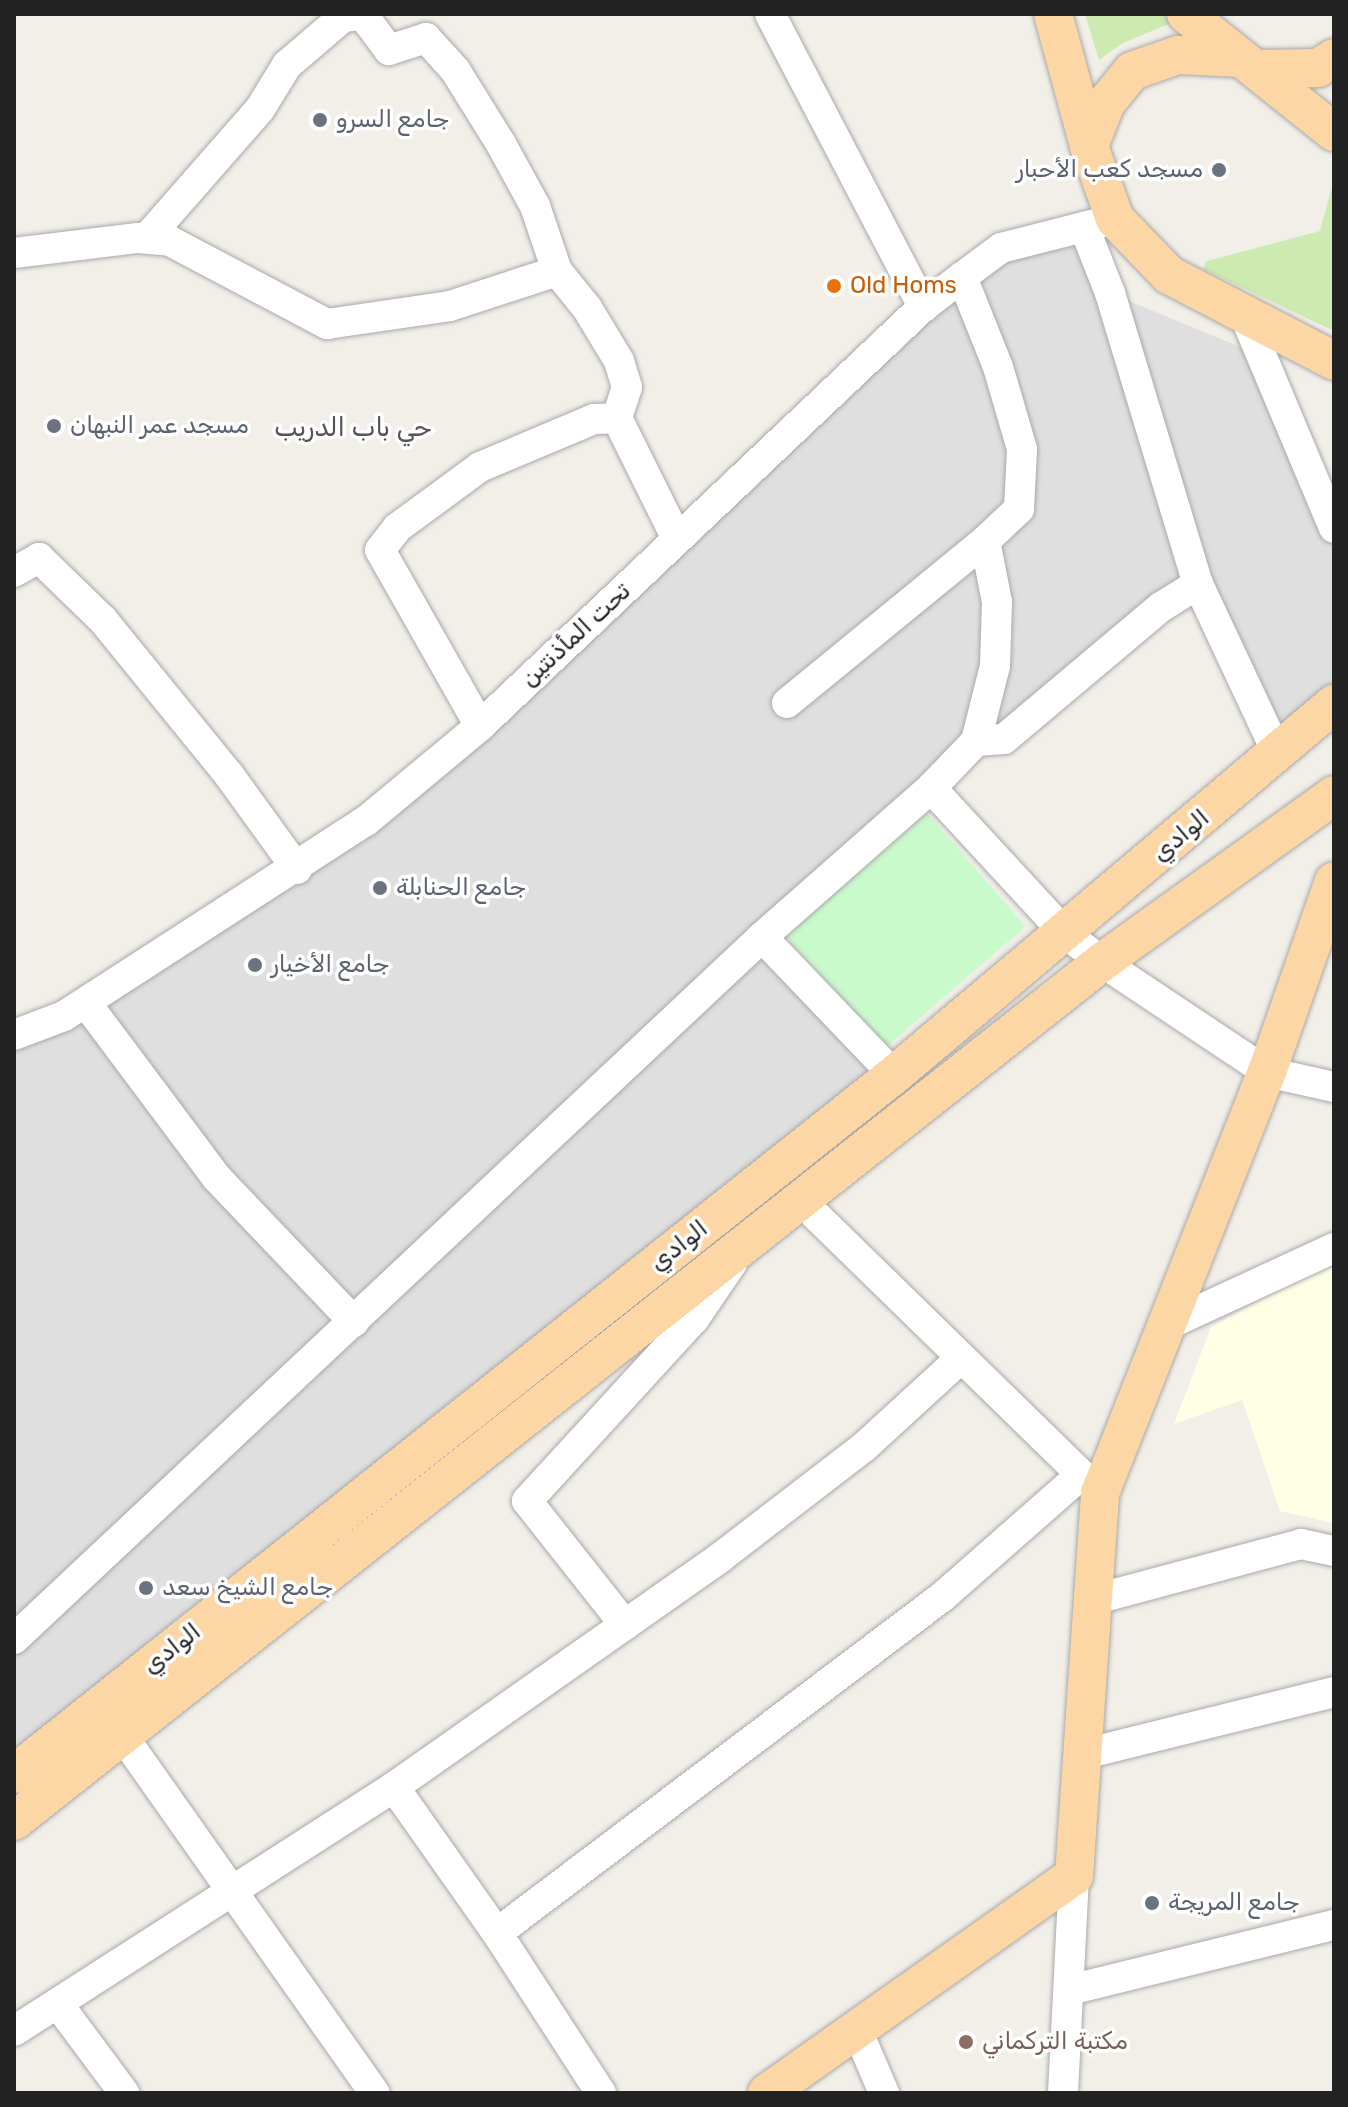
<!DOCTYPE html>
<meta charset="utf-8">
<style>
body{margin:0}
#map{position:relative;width:1348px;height:2107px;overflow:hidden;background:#f2efe9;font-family:Rubik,"Noto Naskh Arabic",sans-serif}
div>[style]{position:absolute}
.residential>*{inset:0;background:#e0dfdf}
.education>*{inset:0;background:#ffffe5}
.grass>*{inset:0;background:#cdebb0}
.park>*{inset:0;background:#c8facc;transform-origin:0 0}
.roads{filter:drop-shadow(0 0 2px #a9a9a9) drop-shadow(0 0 2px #a9a9a9)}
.minor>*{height:30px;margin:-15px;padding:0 15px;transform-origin:15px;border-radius:15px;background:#fff}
.major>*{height:38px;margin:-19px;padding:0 19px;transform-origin:19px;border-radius:19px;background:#fcd6a4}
.dots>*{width:22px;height:22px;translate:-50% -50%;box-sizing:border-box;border:4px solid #fff;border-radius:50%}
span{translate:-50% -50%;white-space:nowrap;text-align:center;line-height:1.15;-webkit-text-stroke:7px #fff;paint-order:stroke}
.worship-label{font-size:24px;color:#5b616d}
.left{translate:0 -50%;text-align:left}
.right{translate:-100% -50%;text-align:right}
.food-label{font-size:24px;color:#c56008}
.street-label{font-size:24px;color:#222}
.education-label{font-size:24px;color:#785e54}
.neighbourhood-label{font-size:26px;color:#555}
.frame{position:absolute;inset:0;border:16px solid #222;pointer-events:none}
</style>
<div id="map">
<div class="residential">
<div style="clip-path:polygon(1084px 227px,1110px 293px,1262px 356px,1334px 528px,1334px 704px,1278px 755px,1198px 585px,976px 741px,762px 937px,894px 1075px,14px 1774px,14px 1035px,297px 869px,962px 277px)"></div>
</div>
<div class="education">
<div style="clip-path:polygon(1334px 1261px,1334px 1523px,1280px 1511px,1242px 1400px,1174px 1424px,1211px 1327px)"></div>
</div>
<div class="grass">
<div style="clip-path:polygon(1085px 14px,1163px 14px,1171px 23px,1123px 43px,1099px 60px)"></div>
<div style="clip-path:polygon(1334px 179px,1334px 331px,1203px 269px,1207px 261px,1320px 231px)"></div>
</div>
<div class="park">
<div style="left:927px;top:813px;width:150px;height:187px;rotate:49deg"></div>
</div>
<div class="roads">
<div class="minor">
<div style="left:770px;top:14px;width:331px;rotate:62.4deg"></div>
<div style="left:1084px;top:227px;width:71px;rotate:68.5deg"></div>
<div style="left:1110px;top:293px;width:304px;rotate:73.2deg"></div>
<div style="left:1198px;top:584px;width:189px;rotate:64.9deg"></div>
<div style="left:147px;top:238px;width:171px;rotate:-48.8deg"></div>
<div style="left:260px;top:109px;width:52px;rotate:-58.5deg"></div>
<div style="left:287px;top:65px;width:74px;rotate:-40.6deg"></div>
<div style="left:343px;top:17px;width:20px;rotate:-6deg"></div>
<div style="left:363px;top:15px;width:44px;rotate:53.4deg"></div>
<div style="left:389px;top:50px;width:39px;rotate:-18deg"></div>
<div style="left:426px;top:38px;width:43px;rotate:47.8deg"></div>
<div style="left:455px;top:70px;width:87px;rotate:58.1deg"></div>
<div style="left:501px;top:144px;width:71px;rotate:61.3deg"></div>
<div style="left:535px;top:206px;width:69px;rotate:71.3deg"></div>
<div style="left:557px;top:271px;width:48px;rotate:51deg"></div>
<div style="left:587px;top:308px;width:62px;rotate:58.9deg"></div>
<div style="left:619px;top:361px;width:27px;rotate:73deg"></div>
<div style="left:627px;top:387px;width:33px;rotate:108deg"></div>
<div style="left:617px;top:418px;width:135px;rotate:63.6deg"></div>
<div style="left:14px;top:253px;width:125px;rotate:-6.9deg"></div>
<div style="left:138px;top:238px;width:32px;rotate:5deg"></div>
<div style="left:170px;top:241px;width:178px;rotate:27.9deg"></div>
<div style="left:327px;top:324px;width:124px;rotate:-8.3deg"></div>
<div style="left:450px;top:306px;width:113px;rotate:-18.1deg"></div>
<div style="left:1244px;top:314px;width:232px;rotate:67.2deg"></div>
<div style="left:14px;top:572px;width:29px;rotate:-29deg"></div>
<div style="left:39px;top:558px;width:89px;rotate:44.1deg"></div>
<div style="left:103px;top:620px;width:200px;rotate:50.9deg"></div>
<div style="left:229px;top:775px;width:116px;rotate:54.1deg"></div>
<div style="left:787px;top:703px;width:256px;rotate:-39.3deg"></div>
<div style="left:480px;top:726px;width:202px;rotate:-119.6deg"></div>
<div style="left:380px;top:550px;width:28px;rotate:-52deg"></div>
<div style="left:397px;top:528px;width:103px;rotate:-36.3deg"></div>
<div style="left:480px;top:467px;width:124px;rotate:-22.8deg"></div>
<div style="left:594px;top:419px;width:23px;rotate:-2deg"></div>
<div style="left:976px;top:741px;width:28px;rotate:-4deg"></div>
<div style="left:1004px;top:739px;width:205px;rotate:-40.1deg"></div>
<div style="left:1161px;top:607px;width:44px;rotate:-31.9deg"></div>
<div style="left:931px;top:788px;width:197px;rotate:47.3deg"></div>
<div style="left:1065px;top:933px;width:47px;rotate:38.1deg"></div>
<div style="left:1102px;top:962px;width:198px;rotate:33.7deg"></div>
<div style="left:1267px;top:1072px;width:69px;rotate:12.6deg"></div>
<div style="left:762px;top:937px;width:225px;rotate:-41.4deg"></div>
<div style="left:931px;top:788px;width:65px;rotate:-46.2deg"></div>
<div style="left:976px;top:741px;width:77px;rotate:-75.8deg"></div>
<div style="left:995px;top:666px;width:64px;rotate:-88.2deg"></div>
<div style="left:997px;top:602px;width:62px;rotate:-101.1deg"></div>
<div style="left:985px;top:541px;width:47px;rotate:-43.3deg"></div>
<div style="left:1019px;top:509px;width:60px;rotate:-87.1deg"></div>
<div style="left:1022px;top:449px;width:85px;rotate:-106.3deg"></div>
<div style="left:998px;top:367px;width:97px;rotate:-111.8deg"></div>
<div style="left:86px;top:1003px;width:217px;rotate:53.2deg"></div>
<div style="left:216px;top:1177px;width:200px;rotate:46.4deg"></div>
<div style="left:14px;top:1035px;width:53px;rotate:-20.8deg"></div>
<div style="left:64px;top:1016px;width:359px;rotate:-32.9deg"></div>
<div style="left:366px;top:821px;width:148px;rotate:-39.8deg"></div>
<div style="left:480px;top:726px;width:610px;rotate:-43.41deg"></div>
<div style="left:923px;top:307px;width:49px;rotate:-37.6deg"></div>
<div style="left:962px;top:277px;width:49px;rotate:-36.6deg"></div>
<div style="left:1001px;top:248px;width:118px;rotate:-14.3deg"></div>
<div style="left:800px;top:1200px;width:414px;rotate:44.3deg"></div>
<div style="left:1167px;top:1325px;width:184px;rotate:-24.8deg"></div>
<div style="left:1096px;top:1599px;width:212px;rotate:-15deg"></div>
<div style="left:1301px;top:1544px;width:34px;rotate:12deg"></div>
<div style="left:625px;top:1625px;width:158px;rotate:-128.3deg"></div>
<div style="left:527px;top:1501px;width:247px;rotate:-47.5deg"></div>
<div style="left:694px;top:1319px;width:68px;rotate:-55.8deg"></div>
<div style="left:14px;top:1639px;width:1026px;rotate:-43.18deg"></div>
<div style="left:762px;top:937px;width:191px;rotate:46.3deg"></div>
<div style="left:122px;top:1735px;width:438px;rotate:54.8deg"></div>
<div style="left:1084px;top:1754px;width:258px;rotate:-13.9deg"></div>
<div style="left:394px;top:1787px;width:179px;rotate:54.8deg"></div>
<div style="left:497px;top:1933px;width:558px;rotate:-37.05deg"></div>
<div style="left:942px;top:1597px;width:185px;rotate:-41.3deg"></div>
<div style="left:497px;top:1933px;width:191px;rotate:57deg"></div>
<div style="left:1069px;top:1990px;width:273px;rotate:-13.8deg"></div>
<div style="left:58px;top:2004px;width:111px;rotate:53.4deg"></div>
<div style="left:857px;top:2030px;width:69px;rotate:66.8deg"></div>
<div style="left:14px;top:2031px;width:452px;rotate:-32.7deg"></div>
<div style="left:394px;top:1787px;width:400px;rotate:-35.1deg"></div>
<div style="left:721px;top:1557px;width:180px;rotate:-37.6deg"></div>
<div style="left:864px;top:1447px;width:129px;rotate:-42.5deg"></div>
<div style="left:1063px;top:2093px;width:217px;rotate:-87.1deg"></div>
</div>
<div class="major">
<div style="left:1053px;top:14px;width:137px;rotate:74.7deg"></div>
<div style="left:1089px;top:146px;width:77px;rotate:70.4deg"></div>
<div style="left:1115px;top:219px;width:78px;rotate:46deg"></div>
<div style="left:1169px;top:275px;width:186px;rotate:27.5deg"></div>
<div style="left:1186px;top:14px;width:189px;rotate:38.6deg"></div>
<div style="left:1259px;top:69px;width:59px;rotate:-1deg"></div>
<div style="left:1318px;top:68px;width:19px;rotate:-32deg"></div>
<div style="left:1089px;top:146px;width:46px;rotate:-68.4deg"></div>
<div style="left:1106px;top:103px;width:41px;rotate:-50.9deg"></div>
<div style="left:1132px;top:71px;width:49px;rotate:-19.2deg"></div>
<div style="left:1178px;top:55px;width:61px;rotate:2.8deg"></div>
<div style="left:14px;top:1774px;width:1124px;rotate:-38.46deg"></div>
<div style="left:894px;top:1075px;width:576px;rotate:-40.14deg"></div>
<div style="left:14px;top:1821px;width:1386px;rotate:-38.29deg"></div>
<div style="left:1102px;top:962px;width:286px;rotate:-35.7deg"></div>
<div style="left:767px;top:2093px;width:376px;rotate:-35.3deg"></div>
<div style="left:1074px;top:1876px;width:384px;rotate:-86.1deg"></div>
<div style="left:1100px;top:1493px;width:453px;rotate:-68.4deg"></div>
<div style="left:1267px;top:1072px;width:202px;rotate:-70.7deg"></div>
</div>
</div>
<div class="dots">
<div style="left:320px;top:120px;background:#6b7280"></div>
<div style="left:1219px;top:170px;background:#6b7280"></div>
<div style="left:834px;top:286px;background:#e8710a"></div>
<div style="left:54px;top:426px;background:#6b7280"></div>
<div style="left:380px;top:888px;background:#6b7280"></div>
<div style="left:255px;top:965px;background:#6b7280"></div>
<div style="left:146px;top:1588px;background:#6b7280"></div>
<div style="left:1152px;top:1903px;background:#6b7280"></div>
<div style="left:966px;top:2042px;background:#8d6e63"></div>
</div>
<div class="worship-label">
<span class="left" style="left:336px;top:120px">جامع السرو</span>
<span class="right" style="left:1203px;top:170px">مسجد كعب الأحبار</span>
<span class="left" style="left:70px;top:426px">مسجد عمر النبهان</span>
<span class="left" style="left:396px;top:888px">جامع الحنابلة</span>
<span class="left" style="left:271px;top:965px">جامع الأخيار</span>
<span class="left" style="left:162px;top:1588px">جامع الشيخ سعد</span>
<span class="left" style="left:1168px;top:1903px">جامع المريجة</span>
</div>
<div class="food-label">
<span class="left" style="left:850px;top:286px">Old Homs</span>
</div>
<div class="street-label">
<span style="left:576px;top:635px;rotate:-43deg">تحت المأذنتين</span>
<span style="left:1181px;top:836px;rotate:-40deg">الوادي</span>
<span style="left:679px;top:1246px;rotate:-38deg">الوادي</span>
<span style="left:172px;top:1649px;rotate:-38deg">الوادي</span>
</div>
<div class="education-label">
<span class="left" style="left:982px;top:2042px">مكتبة التركماني</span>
</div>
<div class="neighbourhood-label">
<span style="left:353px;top:428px">حي باب الدريب</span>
</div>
<div class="frame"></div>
</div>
